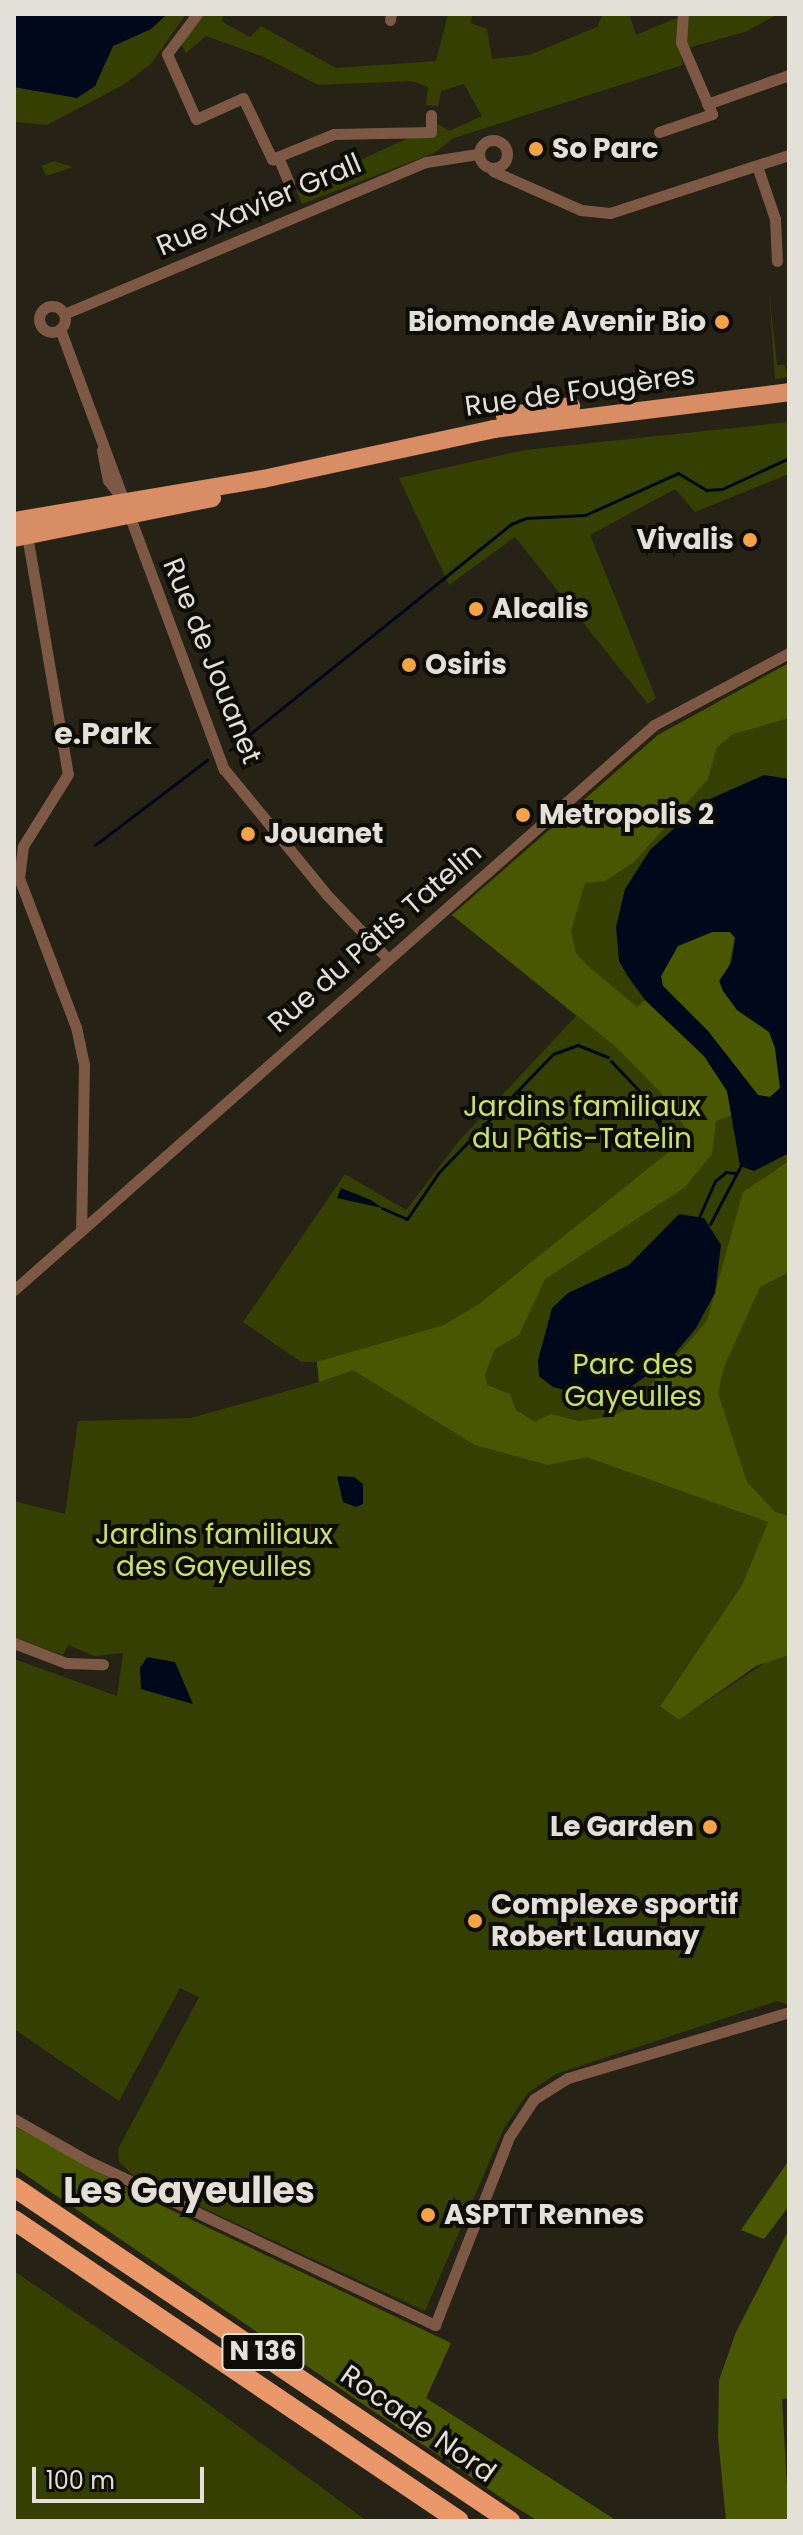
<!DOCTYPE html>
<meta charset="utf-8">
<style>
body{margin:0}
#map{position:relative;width:803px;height:2535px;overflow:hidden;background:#272216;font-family:Poppins,sans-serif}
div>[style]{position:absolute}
.green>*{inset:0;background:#353f01}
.forest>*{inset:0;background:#495700}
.water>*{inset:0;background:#00091c}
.stream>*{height:3px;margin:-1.5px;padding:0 1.5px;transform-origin:1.5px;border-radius:1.5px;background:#00091c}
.minor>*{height:11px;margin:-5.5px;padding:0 5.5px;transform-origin:5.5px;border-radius:5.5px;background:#7d5845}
.minor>.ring{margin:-5.5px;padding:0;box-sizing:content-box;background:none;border:11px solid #7d5845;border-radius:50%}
.primary>*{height:18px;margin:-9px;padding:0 9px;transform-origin:9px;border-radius:9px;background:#d88d64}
.trunk>*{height:20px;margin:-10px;padding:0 10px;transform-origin:10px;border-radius:10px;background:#ea976a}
.dots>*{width:22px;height:22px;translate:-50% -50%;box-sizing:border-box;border:4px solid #0e0c07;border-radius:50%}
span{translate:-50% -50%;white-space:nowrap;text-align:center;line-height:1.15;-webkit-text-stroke:8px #0e0c07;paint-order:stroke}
.shield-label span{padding:2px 6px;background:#0e0c07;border:2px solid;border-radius:6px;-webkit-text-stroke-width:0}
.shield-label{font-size:26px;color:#e3e0d8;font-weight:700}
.poi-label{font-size:28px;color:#e3e0d8;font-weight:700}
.left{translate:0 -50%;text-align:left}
.right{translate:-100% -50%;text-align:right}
.street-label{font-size:28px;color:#e3e0d8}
.park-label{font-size:28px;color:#c8e262}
.neighbourhood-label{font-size:30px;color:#e3e0d8;font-weight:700}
.district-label{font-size:36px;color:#e3e0d8;font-weight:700}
.frame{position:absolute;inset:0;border:16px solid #e3e0d8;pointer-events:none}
.scale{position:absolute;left:32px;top:2467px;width:172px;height:36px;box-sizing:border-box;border:4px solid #e3e0d8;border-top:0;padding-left:10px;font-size:24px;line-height:28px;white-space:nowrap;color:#e3e0d8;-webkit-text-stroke:6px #0e0c07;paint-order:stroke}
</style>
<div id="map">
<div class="green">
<div style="clip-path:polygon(167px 14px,186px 14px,151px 64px,123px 85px,47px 125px,14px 122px,14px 87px,34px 91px,95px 86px,113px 46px,151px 29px)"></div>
<div style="clip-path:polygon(201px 14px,225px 14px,221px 21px,250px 37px,261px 26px,336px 68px,436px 61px,448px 14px,472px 14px,471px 23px,487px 29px,492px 59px,529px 55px,597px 27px,603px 14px,629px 14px,636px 35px,686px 14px,778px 14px,745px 32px,680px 50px,683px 65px,454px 138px,434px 153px,302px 204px,296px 190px,438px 124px,449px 131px,482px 116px,464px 84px,441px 91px,438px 106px,426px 105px,428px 87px,412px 81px,318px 85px,264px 57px,206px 36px,186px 53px,180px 42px)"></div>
<div style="clip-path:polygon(54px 161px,73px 167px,46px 176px,42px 166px)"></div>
<div style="clip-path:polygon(769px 291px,777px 365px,784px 365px,789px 377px,775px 379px)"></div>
<div style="clip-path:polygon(789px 422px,789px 474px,695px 512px,675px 489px,590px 535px,656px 698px,648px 704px,515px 537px,449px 585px,399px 478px,525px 450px)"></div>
<div style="clip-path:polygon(789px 663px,789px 1527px,768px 1522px,742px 1585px,660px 1705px,679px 1720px,789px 1647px,789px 2005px,777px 2001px,556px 2074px,528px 2093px,504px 2128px,425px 2311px,134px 2176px,119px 2162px,118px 2149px,199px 1997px,180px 1988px,119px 2101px,14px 2029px,14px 1659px,117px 1696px,123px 1653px,94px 1656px,68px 1645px,63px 1655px,14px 1638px,14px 1501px,65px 1514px,78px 1421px,191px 1418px,319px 1382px,317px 1362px,301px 1362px,243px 1322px,345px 1174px,406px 1210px,459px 1141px,576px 1016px,452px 915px,658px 735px)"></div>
<div style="clip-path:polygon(14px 2271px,193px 2393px,367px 2521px,14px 2521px)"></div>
</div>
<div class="forest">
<div style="clip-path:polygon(789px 663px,789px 718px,733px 734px,717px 747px,708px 779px,634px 862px,605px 881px,585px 883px,571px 931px,576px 953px,587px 965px,637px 1007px,645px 1000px,704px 1056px,727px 1091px,735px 1114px,716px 1121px,712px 1154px,684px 1188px,545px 1279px,519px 1335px,495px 1349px,485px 1374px,487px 1385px,510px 1394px,516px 1410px,535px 1422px,551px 1414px,578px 1421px,610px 1417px,631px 1407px,707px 1321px,743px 1192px,789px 1161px,789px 1272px,760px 1287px,724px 1367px,718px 1393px,747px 1482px,775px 1512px,789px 1516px,789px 1655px,756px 1666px,679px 1720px,660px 1706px,742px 1585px,768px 1522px,587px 1457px,548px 1465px,475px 1445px,353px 1370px,319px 1382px,317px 1362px,444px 1325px,479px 1304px,690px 1135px,662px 1094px,615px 1046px,452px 915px,658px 735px)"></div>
<div style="clip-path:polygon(712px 932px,730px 932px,735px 937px,723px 991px,737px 1010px,769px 1032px,775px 1048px,780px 1088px,770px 1097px,758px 1095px,708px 1031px,663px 986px,661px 977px,678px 946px)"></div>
<div style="clip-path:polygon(14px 2126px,150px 2200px,451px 2343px,426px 2398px,617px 2521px,538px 2521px,512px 2505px,14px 2167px)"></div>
<div style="clip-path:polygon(789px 2160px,789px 2206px,764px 2239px,741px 2230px)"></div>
<div style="clip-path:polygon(789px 2229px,789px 2398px,782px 2399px,789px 2521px,726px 2521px,718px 2437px,719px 2380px,736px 2332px)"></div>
</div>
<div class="water">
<div style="clip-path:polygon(14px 14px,167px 14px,151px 29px,113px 46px,95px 86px,77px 98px,14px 87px)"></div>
<div style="clip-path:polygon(evenodd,764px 775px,789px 779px,789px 1153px,754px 1171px,740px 1166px,727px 1091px,704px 1056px,645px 1000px,627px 975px,619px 961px,616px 927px,625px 889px,650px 850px,703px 802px,764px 775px,712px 932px,730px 932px,735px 938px,731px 963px,719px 981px,723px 991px,737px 1010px,769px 1032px,775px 1048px,780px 1088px,770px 1097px,758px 1095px,708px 1031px,663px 986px,661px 976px,678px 946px,712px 932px)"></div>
<div style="clip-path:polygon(649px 1100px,663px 1113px,661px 1129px,647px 1110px)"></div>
<div style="clip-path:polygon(341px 1188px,371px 1200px,382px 1208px,337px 1198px)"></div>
<div style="clip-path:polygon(679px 1214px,704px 1218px,721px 1245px,715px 1293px,696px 1328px,672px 1357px,624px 1392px,588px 1396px,553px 1387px,539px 1376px,538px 1360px,552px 1308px,568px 1293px,629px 1265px)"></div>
<div style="clip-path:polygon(337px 1476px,354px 1477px,363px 1484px,363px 1504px,356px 1507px,343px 1502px)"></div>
<div style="clip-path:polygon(147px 1657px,175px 1662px,193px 1704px,141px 1689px,140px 1668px)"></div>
</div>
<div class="stream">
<div style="left:230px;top:750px;width:361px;rotate:-38.8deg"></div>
<div style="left:511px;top:524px;width:16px;rotate:-22deg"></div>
<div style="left:526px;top:518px;width:59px;rotate:-2.9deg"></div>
<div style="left:585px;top:515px;width:102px;rotate:-24.3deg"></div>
<div style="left:678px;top:473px;width:33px;rotate:31deg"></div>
<div style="left:706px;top:490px;width:16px;rotate:-4deg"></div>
<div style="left:722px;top:489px;width:74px;rotate:-24.8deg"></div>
<div style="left:95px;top:845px;width:141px;rotate:-37.2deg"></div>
<div style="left:611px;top:1061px;width:52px;rotate:46.5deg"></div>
<div style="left:382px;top:1208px;width:27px;rotate:24deg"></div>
<div style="left:407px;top:1219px;width:57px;rotate:-55.8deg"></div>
<div style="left:439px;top:1172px;width:164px;rotate:-46deg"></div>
<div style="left:553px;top:1054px;width:27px;rotate:-20deg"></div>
<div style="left:578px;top:1045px;width:32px;rotate:22deg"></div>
<div style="left:699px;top:1217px;width:39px;rotate:-66deg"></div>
<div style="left:715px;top:1181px;width:14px;rotate:-39deg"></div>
<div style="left:726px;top:1172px;width:9px;rotate:6deg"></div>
<div style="left:710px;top:1224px;width:67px;rotate:-62.3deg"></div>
</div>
<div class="minor">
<div style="left:197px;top:14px;width:50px;rotate:126.9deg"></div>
<div style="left:167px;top:54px;width:71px;rotate:66deg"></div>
<div style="left:196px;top:119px;width:51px;rotate:-24.1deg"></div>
<div style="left:243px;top:98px;width:68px;rotate:64.6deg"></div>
<div style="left:272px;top:159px;width:67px;rotate:-22deg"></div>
<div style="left:334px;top:134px;width:97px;rotate:-1.2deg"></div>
<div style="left:431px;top:132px;width:17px;rotate:-90deg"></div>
<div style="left:390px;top:20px;width:6px;rotate:-81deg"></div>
<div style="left:707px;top:104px;width:87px;rotate:-19.5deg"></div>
<div style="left:659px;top:132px;width:56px;rotate:-18.8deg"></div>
<div style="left:712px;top:114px;width:78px;rotate:-113.3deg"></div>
<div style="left:681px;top:42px;width:28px;rotate:-86deg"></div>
<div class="ring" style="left:479px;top:140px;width:17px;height:17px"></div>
<div style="left:278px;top:157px;width:28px;rotate:67deg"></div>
<div style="left:757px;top:166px;width:56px;rotate:71.2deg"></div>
<div style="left:775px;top:219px;width:42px;rotate:87.3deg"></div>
<div style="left:493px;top:171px;width:96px;rotate:23.9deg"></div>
<div style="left:581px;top:210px;width:29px;rotate:6deg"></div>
<div style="left:610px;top:213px;width:188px;rotate:-18deg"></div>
<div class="ring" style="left:39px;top:306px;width:15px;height:15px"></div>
<div style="left:64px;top:314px;width:393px;rotate:-22.8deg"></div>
<div style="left:426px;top:162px;width:52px;rotate:-8.9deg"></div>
<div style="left:60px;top:329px;width:470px;rotate:69.6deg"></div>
<div style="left:224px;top:769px;width:164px;rotate:50.7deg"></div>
<div style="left:328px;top:896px;width:87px;rotate:46.4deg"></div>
<div style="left:102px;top:450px;width:31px;rotate:79deg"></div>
<div style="left:108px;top:480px;width:20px;rotate:53deg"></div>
<div style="left:27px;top:535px;width:242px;rotate:80.3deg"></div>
<div style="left:68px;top:774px;width:85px;rotate:122deg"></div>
<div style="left:23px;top:846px;width:32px;rotate:97deg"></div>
<div style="left:19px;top:878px;width:160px;rotate:69.1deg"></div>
<div style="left:76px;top:1027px;width:39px;rotate:78deg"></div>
<div style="left:84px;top:1065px;width:164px;rotate:91deg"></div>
<div style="left:14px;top:1290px;width:854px;rotate:-41.44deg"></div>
<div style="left:654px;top:725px;width:153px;rotate:-28.1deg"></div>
<div style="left:14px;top:1643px;width:56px;rotate:21deg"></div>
<div style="left:66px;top:1663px;width:37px;rotate:2deg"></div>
<div style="left:14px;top:2119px;width:85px;rotate:29.6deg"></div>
<div style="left:88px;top:2161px;width:384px;rotate:25.3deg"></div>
<div style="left:435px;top:2325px;width:202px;rotate:-68.5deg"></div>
<div style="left:509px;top:2137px;width:45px;rotate:-56.7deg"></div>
<div style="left:534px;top:2099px;width:40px;rotate:-32deg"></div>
<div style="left:568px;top:2078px;width:231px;rotate:-16.6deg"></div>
</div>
<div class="primary">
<div style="left:505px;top:416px;width:67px;rotate:-8.6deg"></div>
<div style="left:14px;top:521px;width:253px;rotate:-9.6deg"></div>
<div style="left:263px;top:479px;width:236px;rotate:-12.2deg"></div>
<div style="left:494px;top:429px;width:297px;rotate:-7.1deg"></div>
<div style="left:14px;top:538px;width:202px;rotate:-11.4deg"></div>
</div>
<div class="trunk">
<div style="left:14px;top:2187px;width:598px;rotate:33.96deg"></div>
<div style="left:14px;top:2220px;width:537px;rotate:34.07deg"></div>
</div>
<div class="dots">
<div style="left:536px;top:149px;background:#f5a345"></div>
<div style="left:722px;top:322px;background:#f5a345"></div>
<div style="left:750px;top:540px;background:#f5a345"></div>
<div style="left:476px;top:609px;background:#f5a345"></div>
<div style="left:409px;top:665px;background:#f5a345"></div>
<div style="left:523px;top:815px;background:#f5a345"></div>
<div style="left:248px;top:834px;background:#f5a345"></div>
<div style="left:710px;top:1827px;background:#f5a345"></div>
<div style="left:475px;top:1921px;background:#f5a345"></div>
<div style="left:428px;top:2215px;background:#f5a345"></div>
</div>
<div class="shield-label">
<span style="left:263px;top:2352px">N 136</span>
</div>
<div class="poi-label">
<span class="left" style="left:552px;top:149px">So Parc</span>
<span class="right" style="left:706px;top:322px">Biomonde Avenir Bio</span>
<span class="right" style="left:734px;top:540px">Vivalis</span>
<span class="left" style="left:492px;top:609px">Alcalis</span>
<span class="left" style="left:425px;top:665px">Osiris</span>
<span class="left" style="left:539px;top:815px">Metropolis 2</span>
<span class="left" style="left:264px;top:834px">Jouanet</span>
<span class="right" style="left:694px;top:1827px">Le Garden</span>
<span class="left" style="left:491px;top:1921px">Complexe sportif<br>Robert Launay</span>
<span class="left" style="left:444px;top:2215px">ASPTT Rennes</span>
</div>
<div class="street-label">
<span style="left:259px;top:205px;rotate:-23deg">Rue Xavier Grall</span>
<span style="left:580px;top:391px;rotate:-8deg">Rue de Fougères</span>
<span style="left:212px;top:661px;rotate:68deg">Rue de Jouanet</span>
<span style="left:375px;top:938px;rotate:-41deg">Rue du Pâtis Tatelin</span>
<span style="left:418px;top:2424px;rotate:35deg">Rocade Nord</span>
</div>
<div class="park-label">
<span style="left:582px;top:1123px">Jardins familiaux<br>du Pâtis-Tatelin</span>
<span style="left:633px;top:1381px">Parc des<br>Gayeulles</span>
<span style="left:214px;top:1551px">Jardins familiaux<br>des Gayeulles</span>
</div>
<div class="neighbourhood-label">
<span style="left:103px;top:734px">e.Park</span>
</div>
<div class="district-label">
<span style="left:189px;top:2191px">Les Gayeulles</span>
</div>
<div class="frame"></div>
<div class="scale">100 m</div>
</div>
